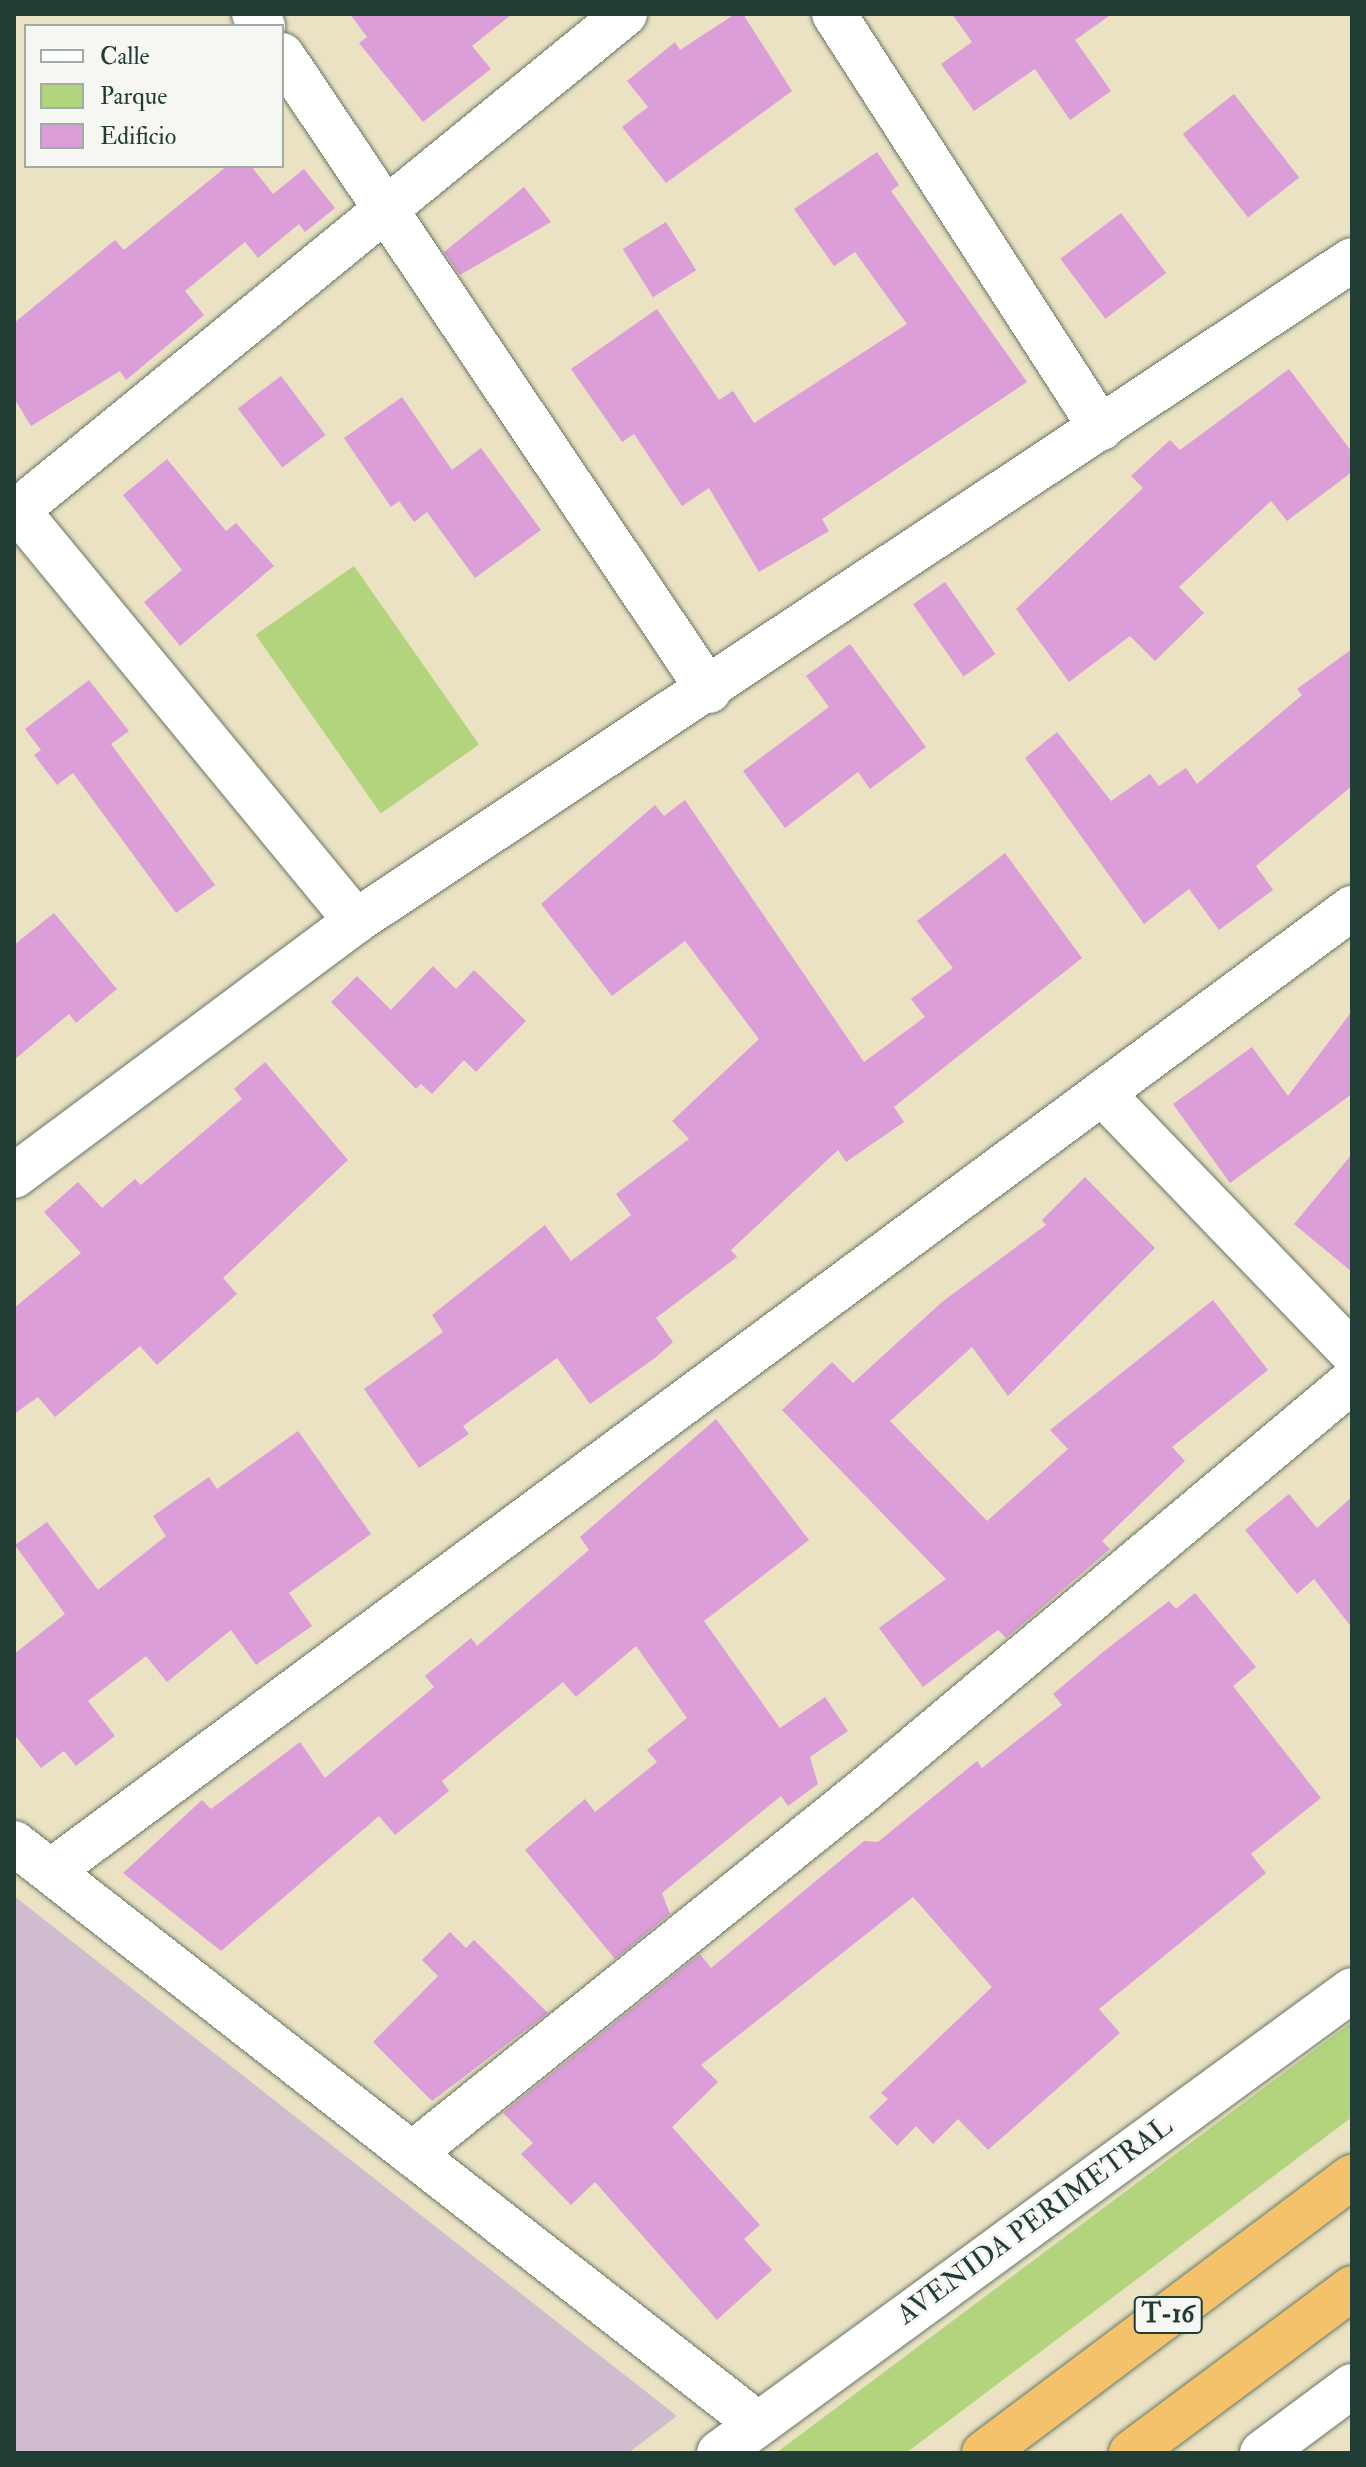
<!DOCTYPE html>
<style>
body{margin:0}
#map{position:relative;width:1366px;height:2467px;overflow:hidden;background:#eae2c2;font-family:"IM FELL Double Pica",serif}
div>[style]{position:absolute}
.industrial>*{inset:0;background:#cfbdcf}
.green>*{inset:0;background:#b1d47c;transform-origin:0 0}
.building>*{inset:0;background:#dc9ed8;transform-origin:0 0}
.roads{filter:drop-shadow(0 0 2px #676) drop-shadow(0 0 2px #676)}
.street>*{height:44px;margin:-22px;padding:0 22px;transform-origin:22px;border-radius:22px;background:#fff}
.highway>*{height:44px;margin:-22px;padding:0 22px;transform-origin:22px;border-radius:22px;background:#f4c26a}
span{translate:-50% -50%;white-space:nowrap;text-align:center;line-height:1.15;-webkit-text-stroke:6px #f6f6f2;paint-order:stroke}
.shield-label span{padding:2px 6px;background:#f6f6f2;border:2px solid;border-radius:6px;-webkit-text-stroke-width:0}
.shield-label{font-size:26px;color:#1f3d34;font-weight:700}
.street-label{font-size:28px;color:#1f3d34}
.frame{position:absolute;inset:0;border:16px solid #1f3d34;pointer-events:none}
.legend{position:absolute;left:24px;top:24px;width:260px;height:144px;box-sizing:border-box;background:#f6f6f2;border:2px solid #a0aca6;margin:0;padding:10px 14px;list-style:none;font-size:24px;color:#1f3d34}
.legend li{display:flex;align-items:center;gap:16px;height:40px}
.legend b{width:40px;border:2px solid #a0aca6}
</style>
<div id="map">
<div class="industrial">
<div style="clip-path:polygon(14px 1896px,677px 2416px,628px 2453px,14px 2453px)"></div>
</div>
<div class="green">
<div style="left:354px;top:566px;width:218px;height:120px;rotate:55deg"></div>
<div style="clip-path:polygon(1352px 2022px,1352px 2117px,906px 2453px,776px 2453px)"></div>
</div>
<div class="building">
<div style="clip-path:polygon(350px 14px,512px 14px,472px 46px,491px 69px,423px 122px,359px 43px,367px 37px)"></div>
<div style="clip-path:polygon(735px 14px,743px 14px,792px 91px,666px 183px,622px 127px,648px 107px,627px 81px,675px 42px,680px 50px)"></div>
<div style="clip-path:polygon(952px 14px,1112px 14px,1075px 40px,1111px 91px,1070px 120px,1035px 69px,974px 111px,941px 64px,972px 42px)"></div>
<div style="left:1234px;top:94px;width:106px;height:65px;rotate:52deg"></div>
<div style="clip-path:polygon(877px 152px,899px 185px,891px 191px,1027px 382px,822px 519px,829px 531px,759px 572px,709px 488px,682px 506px,634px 434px,622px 442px,571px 369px,657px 309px,719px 400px,733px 391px,754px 423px,907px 324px,855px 252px,834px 266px,794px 209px)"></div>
<div style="clip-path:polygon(227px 166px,251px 166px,273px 194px,304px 169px,335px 208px,305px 232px,299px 224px,258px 258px,245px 242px,185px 291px,204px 315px,126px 380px,120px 371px,31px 426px,14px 398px,14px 323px,115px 240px,124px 250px)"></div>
<div style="clip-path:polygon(524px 187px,551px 222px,460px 275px,444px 252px)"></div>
<div style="left:1121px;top:213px;width:75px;height:76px;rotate:53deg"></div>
<div style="left:666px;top:222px;width:57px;height:51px;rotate:58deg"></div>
<div style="clip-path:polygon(1289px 369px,1352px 452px,1352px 472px,1287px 521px,1271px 501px,1179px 587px,1204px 613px,1155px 661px,1130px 636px,1069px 682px,1016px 609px,1143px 488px,1131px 476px,1170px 440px,1180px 450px)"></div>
<div style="left:281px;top:376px;width:74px;height:54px;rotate:53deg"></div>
<div style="clip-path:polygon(402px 397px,452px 470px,481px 448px,541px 530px,475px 578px,427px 512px,414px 522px,399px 501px,391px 507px,344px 438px)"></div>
<div style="clip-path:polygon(167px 459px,226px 531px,236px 523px,274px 566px,180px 646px,144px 602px,182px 570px,123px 495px)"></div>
<div style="left:945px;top:582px;width:88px;height:39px;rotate:55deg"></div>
<div style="clip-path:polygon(850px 644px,926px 747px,870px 789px,858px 772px,785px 828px,743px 771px,829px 707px,806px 676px)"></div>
<div style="clip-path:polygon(1352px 649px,1352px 786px,1256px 866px,1273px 890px,1219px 930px,1189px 889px,1144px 924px,1025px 758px,1057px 732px,1111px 801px,1150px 774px,1159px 786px,1186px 768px,1197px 784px,1302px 695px,1297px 689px)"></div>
<div style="clip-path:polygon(89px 680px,129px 731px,111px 744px,215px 885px,176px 913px,73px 773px,57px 785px,34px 755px,41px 750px,25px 729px)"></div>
<div style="clip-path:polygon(685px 800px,864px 1062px,925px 1017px,911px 999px,953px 968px,917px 921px,1005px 853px,1082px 958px,894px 1107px,904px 1122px,846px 1162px,838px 1150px,731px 1250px,737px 1257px,656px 1318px,673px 1342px,655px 1358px,590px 1404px,557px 1358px,463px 1426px,469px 1434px,419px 1468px,364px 1389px,443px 1332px,432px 1315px,545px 1225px,571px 1261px,631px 1215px,616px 1194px,689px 1139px,672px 1121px,759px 1039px,685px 941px,612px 996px,541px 904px,655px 805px,664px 816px)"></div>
<div style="clip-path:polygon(54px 913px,117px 989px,76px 1023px,69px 1014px,14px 1060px,14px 945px)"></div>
<div style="clip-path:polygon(433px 966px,456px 989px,474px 970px,526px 1021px,476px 1072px,464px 1060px,432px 1094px,421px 1084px,416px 1089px,331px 1002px,357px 976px,391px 1010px)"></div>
<div style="clip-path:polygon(1352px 1011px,1352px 1094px,1230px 1183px,1173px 1104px,1252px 1047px,1288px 1096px)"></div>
<div style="clip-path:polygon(265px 1062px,348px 1160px,223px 1278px,237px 1294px,157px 1365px,140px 1346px,55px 1417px,38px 1397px,14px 1414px,14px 1308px,81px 1253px,44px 1212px,78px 1182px,102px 1208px,135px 1179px,141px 1185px,242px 1099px,234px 1089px)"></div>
<div style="clip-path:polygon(1352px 1154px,1352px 1272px,1294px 1224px)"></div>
<div style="clip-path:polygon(1085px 1177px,1155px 1248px,1008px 1396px,972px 1347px,890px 1421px,987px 1521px,1068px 1449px,1050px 1430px,1213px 1300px,1268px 1370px,1172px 1447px,1185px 1461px,1102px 1541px,1110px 1549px,1006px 1638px,998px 1630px,923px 1687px,879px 1628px,946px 1579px,782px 1410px,832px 1362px,853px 1383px,942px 1302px,1046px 1225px,1042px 1220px)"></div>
<div style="clip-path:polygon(716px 1419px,809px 1540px,704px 1621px,780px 1728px,825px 1697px,848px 1731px,810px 1757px,818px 1784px,788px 1806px,781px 1796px,662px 1893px,670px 1914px,615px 1959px,525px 1850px,585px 1799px,595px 1812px,657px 1762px,647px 1750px,687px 1718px,636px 1646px,576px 1697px,563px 1682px,442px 1781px,449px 1791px,395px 1835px,379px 1816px,221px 1951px,123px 1873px,202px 1800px,211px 1809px,300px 1742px,325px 1778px,434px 1687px,425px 1676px,471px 1638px,477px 1646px,589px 1550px,580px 1537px)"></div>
<div style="clip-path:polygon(298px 1431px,371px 1534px,289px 1593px,312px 1626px,256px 1665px,231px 1630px,167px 1682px,146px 1656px,88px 1701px,115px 1736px,76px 1766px,64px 1751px,41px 1768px,14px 1734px,14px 1654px,65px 1614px,15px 1545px,47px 1522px,98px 1590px,166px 1536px,153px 1516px,209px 1477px,217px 1489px)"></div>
<div style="clip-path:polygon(1289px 1494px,1317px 1528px,1352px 1497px,1352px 1628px,1314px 1579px,1297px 1594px,1245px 1530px)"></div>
<div style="clip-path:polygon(1195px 1593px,1256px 1667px,1233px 1686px,1321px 1798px,1251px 1854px,1266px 1873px,1099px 2009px,1120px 2033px,988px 2150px,958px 2119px,933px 2144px,916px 2126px,897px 2146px,869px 2117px,888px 2099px,881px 2093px,992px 1987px,913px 1897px,701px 2065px,718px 2082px,672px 2127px,760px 2225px,744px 2239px,772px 2270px,717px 2320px,595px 2182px,571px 2205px,521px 2154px,533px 2143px,503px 2113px,700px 1954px,711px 1968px,864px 1841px,878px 1842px,977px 1761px,982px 1768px,1062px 1705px,1053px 1694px,1103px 1652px,1169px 1601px,1176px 1609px)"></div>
<div style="clip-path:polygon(450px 1932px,466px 1948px,474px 1940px,548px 2013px,432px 2101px,373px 2042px,438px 1976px,422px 1960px)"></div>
</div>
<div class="roads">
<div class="street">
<div style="left:254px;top:14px;width:15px;rotate:53deg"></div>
<div style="left:834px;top:14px;width:493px;rotate:57.2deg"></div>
<div style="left:282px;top:55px;width:766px;rotate:56.12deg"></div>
<div style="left:14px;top:506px;width:538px;rotate:50.51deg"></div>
<div style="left:14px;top:513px;width:789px;rotate:-39.24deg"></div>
<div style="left:1102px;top:1093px;width:361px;rotate:46.1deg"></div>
<div style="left:14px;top:1176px;width:427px;rotate:-36.7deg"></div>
<div style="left:356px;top:921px;width:1195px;rotate:-33.57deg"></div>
<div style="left:14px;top:1843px;width:944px;rotate:37.99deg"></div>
<div style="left:51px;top:1871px;width:1619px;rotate:-36.51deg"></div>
<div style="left:412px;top:2154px;width:579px;rotate:-38.83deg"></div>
<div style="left:863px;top:1791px;width:638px;rotate:-39.98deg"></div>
<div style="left:719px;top:2453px;width:784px;rotate:-36.18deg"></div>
<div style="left:1262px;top:2453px;width:112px;rotate:-36.7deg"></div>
</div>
<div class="highway">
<div style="left:984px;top:2453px;width:460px;rotate:-36.9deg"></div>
<div style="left:1131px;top:2453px;width:276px;rotate:-36.7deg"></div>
</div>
</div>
<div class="shield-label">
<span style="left:1168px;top:2315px">T-16</span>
</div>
<div class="street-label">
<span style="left:1035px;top:2221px;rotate:-36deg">AVENIDA PERIMETRAL</span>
</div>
<div class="frame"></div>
<ul class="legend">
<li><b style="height:10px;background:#fff"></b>Calle</li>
<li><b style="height:22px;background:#b1d47c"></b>Parque</li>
<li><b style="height:22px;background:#dc9ed8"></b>Edificio</li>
</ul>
</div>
